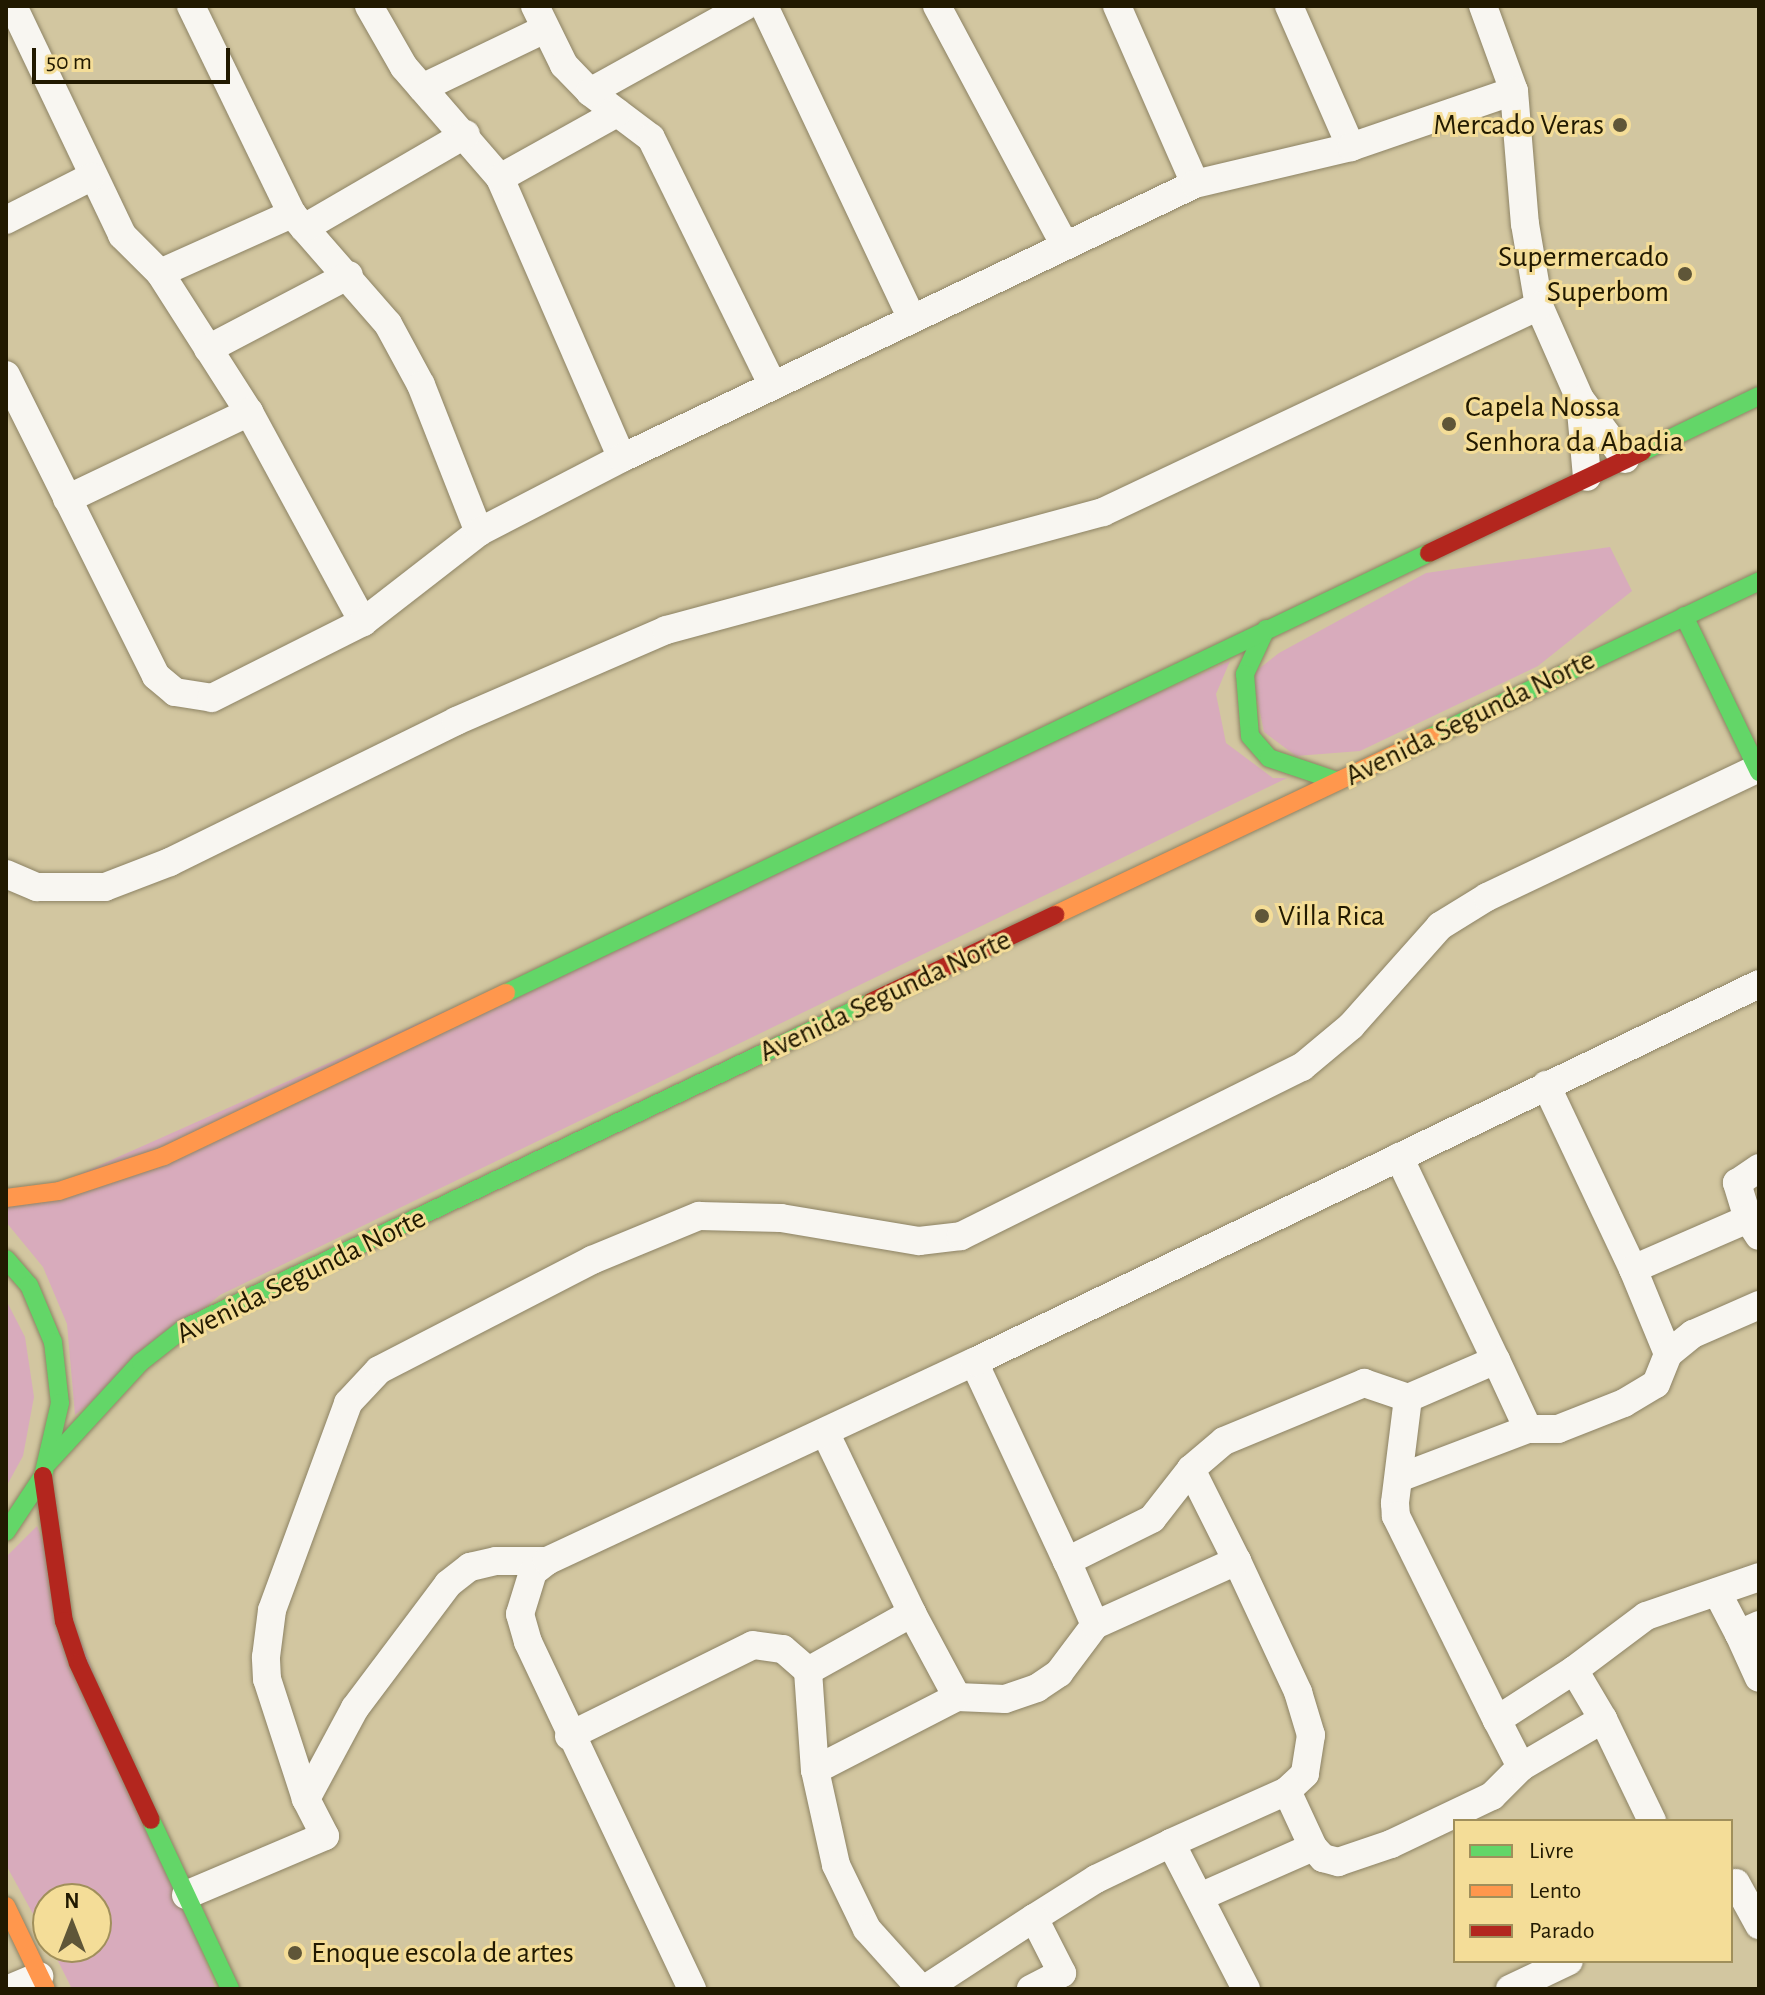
<!DOCTYPE html>
<style>
body{margin:0}
#map{position:relative;width:1765px;height:1995px;overflow:hidden;background:#d2c6a0;font-family:"Alegreya Sans",sans-serif}
div>[style]{position:absolute}
.green>*{inset:0;background:#d8abbc}
.roads{filter:drop-shadow(0 0 2px #8d8364) drop-shadow(0 0 2px #8d8364)}
.street>*{height:28px;margin:-14px;padding:0 14px;transform-origin:14px;border-radius:14px;background:#f8f6f1}
.fast>*{height:18px;margin:-9px;padding:0 9px;transform-origin:9px;border-radius:9px;background:#63d668}
.slow>*{height:18px;margin:-9px;padding:0 9px;transform-origin:9px;border-radius:9px;background:#ff974d}
.jam>*{height:18px;margin:-9px;padding:0 9px;transform-origin:9px;border-radius:9px;background:#b3261e}
.dots>*{width:22px;height:22px;translate:-50% -50%;box-sizing:border-box;border:4px solid #f4dd98;border-radius:50%}
span{translate:-50% -50%;white-space:nowrap;text-align:center;line-height:1.15;-webkit-text-stroke:6px #f4dd98;paint-order:stroke}
.poi-label{font-size:30px;color:#211900}
.right{translate:-100% -50%;text-align:right}
.left{translate:0 -50%;text-align:left}
.street-label{font-size:30px;color:#211900}
.frame{position:absolute;inset:0;border:8px solid #211900;pointer-events:none}
.legend{position:absolute;left:1453px;top:1819px;width:280px;height:144px;box-sizing:border-box;background:#f4dd98;border:2px solid #a08f5b;margin:0;padding:10px 14px;list-style:none;font-size:24px;color:#211900}
.legend li{display:flex;align-items:center;gap:16px;height:40px}
.legend b{width:40px;border:2px solid #a08f5b}
.north{position:absolute;left:32px;top:1883px;width:80px;height:80px;box-sizing:border-box;background:#f4dd98;border:2px solid #a08f5b;border-radius:50%;rotate:0deg;font-size:22px;font-weight:700;line-height:32px;text-align:center;color:#211900}
.north::after{content:'';display:block;margin:auto;width:28px;height:36px;background:#5f5638;clip-path:polygon(50% 0,100% 100%,50% 72%,0 100%)}
.scale{position:absolute;left:32px;top:48px;width:198px;height:36px;box-sizing:border-box;border:4px solid #211900;border-top:0;padding-left:10px;font-size:24px;line-height:28px;white-space:nowrap;color:#211900;-webkit-text-stroke:6px #f4dd98;paint-order:stroke}
</style>
<div id="map">
<div class="green">
<div style="clip-path:polygon(1610px 547px,1632px 591px,1538px 666px,1360px 751px,1296px 756px,1264px 732px,1252px 674px,1279px 653px,1426px 573px)"></div>
<div style="clip-path:polygon(1230px 661px,1216px 694px,1226px 743px,1273px 778px,1287px 778px,220px 1295px,75px 1415px,67px 1324px,43px 1267px,6px 1222px,6px 1207px)"></div>
<div style="clip-path:polygon(6px 1300px,25px 1337px,34px 1397px,23px 1456px,6px 1487px)"></div>
<div style="clip-path:polygon(37px 1526px,216px 1989px,72px 1989px,51px 1947px,96px 1947px,96px 1899px,48px 1899px,48px 1941px,6px 1865px,6px 1557px)"></div>
</div>
<div class="roads">
<div class="street">
<div style="left:13px;top:6px;width:254px;rotate:64.5deg"></div>
<div style="left:122px;top:235px;width:54px;rotate:45deg"></div>
<div style="left:160px;top:273px;width:165px;rotate:57.4deg"></div>
<div style="left:249px;top:412px;width:239px;rotate:61.5deg"></div>
<div style="left:191px;top:6px;width:231px;rotate:64.1deg"></div>
<div style="left:292px;top:214px;width:146px;rotate:48.9deg"></div>
<div style="left:388px;top:324px;width:69px;rotate:61.6deg"></div>
<div style="left:421px;top:385px;width:158px;rotate:68.5deg"></div>
<div style="left:369px;top:6px;width:70px;rotate:60.2deg"></div>
<div style="left:404px;top:67px;width:147px;rotate:49.1deg"></div>
<div style="left:500px;top:178px;width:305px;rotate:66.5deg"></div>
<div style="left:535px;top:6px;width:66px;rotate:63.8deg"></div>
<div style="left:564px;top:65px;width:37px;rotate:46deg"></div>
<div style="left:590px;top:92px;width:76px;rotate:37deg"></div>
<div style="left:651px;top:138px;width:276px;rotate:63.8deg"></div>
<div style="left:764px;top:6px;width:346px;rotate:64.7deg"></div>
<div style="left:937px;top:6px;width:272px;rotate:61.9deg"></div>
<div style="left:1117px;top:6px;width:194px;rotate:66.3deg"></div>
<div style="left:1289px;top:6px;width:154px;rotate:66.3deg"></div>
<div style="left:1483px;top:6px;width:90px;rotate:70deg"></div>
<div style="left:1514px;top:91px;width:133px;rotate:85.3deg"></div>
<div style="left:1525px;top:224px;width:83px;rotate:80.3deg"></div>
<div style="left:1539px;top:306px;width:102px;rotate:66.2deg"></div>
<div style="left:1580px;top:399px;width:75px;rotate:53.1deg"></div>
<div style="left:422px;top:88px;width:136px;rotate:-25.6deg"></div>
<div style="left:590px;top:92px;width:177px;rotate:-29deg"></div>
<div style="left:500px;top:178px;width:134px;rotate:-29.1deg"></div>
<div style="left:6px;top:220px;width:95px;rotate:-26.8deg"></div>
<div style="left:304px;top:228px;width:187px;rotate:-30.1deg"></div>
<div style="left:160px;top:273px;width:145px;rotate:-24.1deg"></div>
<div style="left:208px;top:349px;width:159px;rotate:-27.7deg"></div>
<div style="left:6px;top:375px;width:336px;rotate:63.5deg"></div>
<div style="left:156px;top:676px;width:25px;rotate:40deg"></div>
<div style="left:175px;top:692px;width:37px;rotate:9deg"></div>
<div style="left:212px;top:698px;width:169px;rotate:-26.7deg"></div>
<div style="left:363px;top:622px;width:147px;rotate:-37.8deg"></div>
<div style="left:479px;top:532px;width:161px;rotate:-27.4deg"></div>
<div style="left:622px;top:458px;width:635px;rotate:-25.56deg"></div>
<div style="left:1195px;top:184px;width:160px;rotate:-13.3deg"></div>
<div style="left:1351px;top:147px;width:172px;rotate:-19deg"></div>
<div style="left:1580px;top:400px;width:77px;rotate:84.8deg"></div>
<div style="left:67px;top:499px;width:202px;rotate:-25.5deg"></div>
<div style="left:6px;top:874px;width:34px;rotate:23deg"></div>
<div style="left:37px;top:887px;width:68px"></div>
<div style="left:105px;top:887px;width:70px;rotate:-21deg"></div>
<div style="left:170px;top:862px;width:319px;rotate:-26.2deg"></div>
<div style="left:456px;top:721px;width:229px;rotate:-23.4deg"></div>
<div style="left:666px;top:630px;width:453px;rotate:-15.1deg"></div>
<div style="left:1103px;top:512px;width:482px;rotate:-25.3deg"></div>
<div style="left:1546px;top:1085px;width:204px;rotate:64.7deg"></div>
<div style="left:1399px;top:1157px;width:225px;rotate:64.5deg"></div>
<div style="left:1748px;top:1219px;width:38px;rotate:-107deg"></div>
<div style="left:1737px;top:1183px;width:27px;rotate:-34deg"></div>
<div style="left:1668px;top:1354px;width:92px;rotate:-112.4deg"></div>
<div style="left:1633px;top:1269px;width:125px;rotate:-23.5deg"></div>
<div style="left:1748px;top:1219px;width:20px;rotate:57deg"></div>
<div style="left:974px;top:1362px;width:220px;rotate:65deg"></div>
<div style="left:1528px;top:1429px;width:30px"></div>
<div style="left:1558px;top:1429px;width:71px;rotate:-21.5deg"></div>
<div style="left:1624px;top:1403px;width:37px;rotate:-31deg"></div>
<div style="left:1656px;top:1384px;width:32px;rotate:-68deg"></div>
<div style="left:1668px;top:1354px;width:32px;rotate:-39deg"></div>
<div style="left:1693px;top:1334px;width:72px;rotate:-23.7deg"></div>
<div style="left:825px;top:1432px;width:201px;rotate:64.3deg"></div>
<div style="left:1191px;top:1469px;width:43px;rotate:-40.3deg"></div>
<div style="left:1224px;top:1441px;width:152px;rotate:-22.5deg"></div>
<div style="left:1364px;top:1383px;width:46px;rotate:18.8deg"></div>
<div style="left:1399px;top:1478px;width:138px;rotate:-20.8deg"></div>
<div style="left:1528px;top:1429px;width:76px;rotate:-114.9deg"></div>
<div style="left:1496px;top:1360px;width:96px;rotate:156.6deg"></div>
<div style="left:1408px;top:1398px;width:106px;rotate:97.1deg"></div>
<div style="left:1395px;top:1503px;width:13px;rotate:86deg"></div>
<div style="left:1396px;top:1516px;width:228px;rotate:63.7deg"></div>
<div style="left:1237px;top:1561px;width:145px;rotate:65deg"></div>
<div style="left:1298px;top:1692px;width:45px;rotate:73.2deg"></div>
<div style="left:1311px;top:1735px;width:39px;rotate:99deg"></div>
<div style="left:1305px;top:1774px;width:25px;rotate:137deg"></div>
<div style="left:1717px;top:1592px;width:47px;rotate:62.4deg"></div>
<div style="left:1739px;top:1634px;width:22px;rotate:-24deg"></div>
<div style="left:1739px;top:1634px;width:48px;rotate:65.6deg"></div>
<div style="left:1574px;top:1670px;width:90px;rotate:-36.9deg"></div>
<div style="left:1646px;top:1616px;width:120px;rotate:-19deg"></div>
<div style="left:957px;top:1697px;width:48px;rotate:2.4deg"></div>
<div style="left:1005px;top:1699px;width:34px;rotate:-19deg"></div>
<div style="left:1037px;top:1688px;width:27px;rotate:-34deg"></div>
<div style="left:1059px;top:1673px;width:60px;rotate:-53.1deg"></div>
<div style="left:1095px;top:1625px;width:156px;rotate:-24.3deg"></div>
<div style="left:1237px;top:1561px;width:103px;rotate:-116.6deg"></div>
<div style="left:1191px;top:1469px;width:63px;rotate:128deg"></div>
<div style="left:1152px;top:1519px;width:95px;rotate:153.7deg"></div>
<div style="left:1067px;top:1561px;width:70px;rotate:66.4deg"></div>
<div style="left:1603px;top:1719px;width:113px;rotate:64.3deg"></div>
<div style="left:569px;top:1736px;width:205px;rotate:-26.3deg"></div>
<div style="left:753px;top:1645px;width:30px;rotate:8deg"></div>
<div style="left:783px;top:1649px;width:33px;rotate:41deg"></div>
<div style="left:808px;top:1671px;width:99px;rotate:86deg"></div>
<div style="left:815px;top:1770px;width:160px;rotate:-27.2deg"></div>
<div style="left:957px;top:1697px;width:95px;rotate:-118.2deg"></div>
<div style="left:912px;top:1613px;width:119px;rotate:150.9deg"></div>
<div style="left:815px;top:1770px;width:97px;rotate:77.5deg"></div>
<div style="left:836px;top:1865px;width:71px;rotate:64.2deg"></div>
<div style="left:867px;top:1929px;width:81px;rotate:48deg"></div>
<div style="left:306px;top:1799px;width:103px;rotate:-61.7deg"></div>
<div style="left:355px;top:1708px;width:155px;rotate:-53.1deg"></div>
<div style="left:448px;top:1584px;width:28px;rotate:-38deg"></div>
<div style="left:470px;top:1567px;width:27px;rotate:-13deg"></div>
<div style="left:496px;top:1561px;width:51px"></div>
<div style="left:1313px;top:1847px;width:15px;rotate:48deg"></div>
<div style="left:1323px;top:1858px;width:16px;rotate:15deg"></div>
<div style="left:1338px;top:1862px;width:56px;rotate:-18.8deg"></div>
<div style="left:1391px;top:1844px;width:112px;rotate:-25.4deg"></div>
<div style="left:1492px;top:1796px;width:41px;rotate:-45deg"></div>
<div style="left:1521px;top:1767px;width:95px;rotate:-30.3deg"></div>
<div style="left:1603px;top:1719px;width:57px;rotate:-120.6deg"></div>
<div style="left:1574px;top:1670px;width:92px;rotate:147deg"></div>
<div style="left:1497px;top:1720px;width:53px;rotate:62.9deg"></div>
<div style="left:1736px;top:1883px;width:48px;rotate:61.3deg"></div>
<div style="left:186px;top:1895px;width:151px;rotate:-23deg"></div>
<div style="left:325px;top:1836px;width:42px;rotate:-117.2deg"></div>
<div style="left:306px;top:1799px;width:126px;rotate:-108deg"></div>
<div style="left:267px;top:1679px;width:22px;rotate:-93deg"></div>
<div style="left:266px;top:1657px;width:47px;rotate:-82.7deg"></div>
<div style="left:272px;top:1610px;width:221px;rotate:-69.8deg"></div>
<div style="left:348px;top:1403px;width:45px;rotate:-46.8deg"></div>
<div style="left:379px;top:1370px;width:240px;rotate:-27.3deg"></div>
<div style="left:592px;top:1260px;width:116px;rotate:-22.4deg"></div>
<div style="left:699px;top:1216px;width:82px;rotate:1.4deg"></div>
<div style="left:781px;top:1218px;width:140px;rotate:9.5deg"></div>
<div style="left:919px;top:1241px;width:42px;rotate:-6.8deg"></div>
<div style="left:961px;top:1236px;width:381px;rotate:-26.4deg"></div>
<div style="left:1302px;top:1067px;width:64px;rotate:-39.9deg"></div>
<div style="left:1351px;top:1026px;width:134px;rotate:-48.3deg"></div>
<div style="left:1440px;top:926px;width:55px;rotate:-31.7deg"></div>
<div style="left:1487px;top:897px;width:299px;rotate:-25.4deg"></div>
<div style="left:1202px;top:1896px;width:121px;rotate:-23.8deg"></div>
<div style="left:1313px;top:1847px;width:62px;rotate:-114.9deg"></div>
<div style="left:1287px;top:1791px;width:127px;rotate:155.9deg"></div>
<div style="left:1171px;top:1843px;width:164px;rotate:62.8deg"></div>
<div style="left:1034px;top:1918px;width:73px;rotate:-32.2deg"></div>
<div style="left:1096px;top:1879px;width:83px;rotate:-25.6deg"></div>
<div style="left:9px;top:1989px;width:33px;rotate:-23deg"></div>
<div style="left:692px;top:1989px;width:384px;rotate:-115.3deg"></div>
<div style="left:528px;top:1642px;width:29px;rotate:-106deg"></div>
<div style="left:520px;top:1614px;width:44px;rotate:-72.8deg"></div>
<div style="left:533px;top:1572px;width:18px;rotate:-38deg"></div>
<div style="left:547px;top:1561px;width:471px;rotate:-25deg"></div>
<div style="left:974px;top:1362px;width:871px;rotate:-25.71deg"></div>
<div style="left:925px;top:1989px;width:130px;rotate:-33.1deg"></div>
<div style="left:1034px;top:1918px;width:62px;rotate:63deg"></div>
<div style="left:1062px;top:1973px;width:35px;rotate:153deg"></div>
<div style="left:1510px;top:1989px;width:65px;rotate:-25.4deg"></div>
</div>
<div class="fast">
<div style="left:1642px;top:452px;width:130px;rotate:-25.6deg"></div>
<div style="left:1684px;top:616px;width:173px;rotate:64.3deg"></div>
<div style="left:1266px;top:629px;width:50px;rotate:115deg"></div>
<div style="left:1245px;top:674px;width:62px;rotate:85.4deg"></div>
<div style="left:1250px;top:736px;width:29px;rotate:49deg"></div>
<div style="left:1269px;top:758px;width:72px;rotate:18.7deg"></div>
<div style="left:1431px;top:737px;width:363px;rotate:-25.4deg"></div>
<div style="left:506px;top:993px;width:1023px;rotate:-25.49deg"></div>
<div style="left:6px;top:1259px;width:35px;rotate:49deg"></div>
<div style="left:29px;top:1285px;width:62px;rotate:67.2deg"></div>
<div style="left:53px;top:1342px;width:61px;rotate:83.5deg"></div>
<div style="left:60px;top:1403px;width:75px;rotate:103.1deg"></div>
<div style="left:43px;top:1476px;width:67px;rotate:123.5deg"></div>
<div style="left:48px;top:1463px;width:137px;rotate:-47.4deg"></div>
<div style="left:141px;top:1362px;width:53px;rotate:-38.2deg"></div>
<div style="left:183px;top:1329px;width:762px;rotate:-25.42deg"></div>
<div style="left:151px;top:1820px;width:187px;rotate:64.9deg"></div>
</div>
<div class="slow">
<div style="left:1055px;top:915px;width:416px;rotate:-25.3deg"></div>
<div style="left:6px;top:1198px;width:53px;rotate:-7.5deg"></div>
<div style="left:59px;top:1191px;width:111px;rotate:-18.4deg"></div>
<div style="left:164px;top:1156px;width:379px;rotate:-25.5deg"></div>
<div style="left:6px;top:1906px;width:92px;rotate:64.3deg"></div>
</div>
<div class="jam">
<div style="left:1429px;top:553px;width:236px;rotate:-25.4deg"></div>
<div style="left:871px;top:1002px;width:204px;rotate:-25.3deg"></div>
<div style="left:43px;top:1476px;width:147px;rotate:81.8deg"></div>
<div style="left:64px;top:1621px;width:44px;rotate:71.6deg"></div>
<div style="left:78px;top:1663px;width:173px;rotate:65.1deg"></div>
</div>
</div>
<div class="dots">
<div style="left:1620px;top:125px;background:#5f5638"></div>
<div style="left:1685px;top:274px;background:#5f5638"></div>
<div style="left:1449px;top:424px;background:#5f5638"></div>
<div style="left:1262px;top:916px;background:#5f5638"></div>
<div style="left:295px;top:1953px;background:#5f5638"></div>
</div>
<div class="poi-label">
<span class="right" style="left:1604px;top:125px">Mercado Veras</span>
<span class="right" style="left:1669px;top:274px">Supermercado<br>Superbom</span>
<span class="left" style="left:1465px;top:424px">Capela Nossa<br>Senhora da Abadia</span>
<span class="left" style="left:1278px;top:916px">Villa Rica</span>
<span class="left" style="left:311px;top:1953px">Enoque escola de artes</span>
</div>
<div class="street-label">
<span style="left:1470px;top:718px;rotate:-26deg">Avenida Segunda Norte</span>
<span style="left:885px;top:996px;rotate:-25deg">Avenida Segunda Norte</span>
<span style="left:301px;top:1276px;rotate:-26deg">Avenida Segunda Norte</span>
</div>
<div class="frame"></div>
<ul class="legend">
<li><b style="height:10px;background:#63d668"></b>Livre</li>
<li><b style="height:10px;background:#ff974d"></b>Lento</li>
<li><b style="height:10px;background:#b3261e"></b>Parado</li>
</ul>
<div class="north">N</div>
<div class="scale">50 m</div>
</div>
